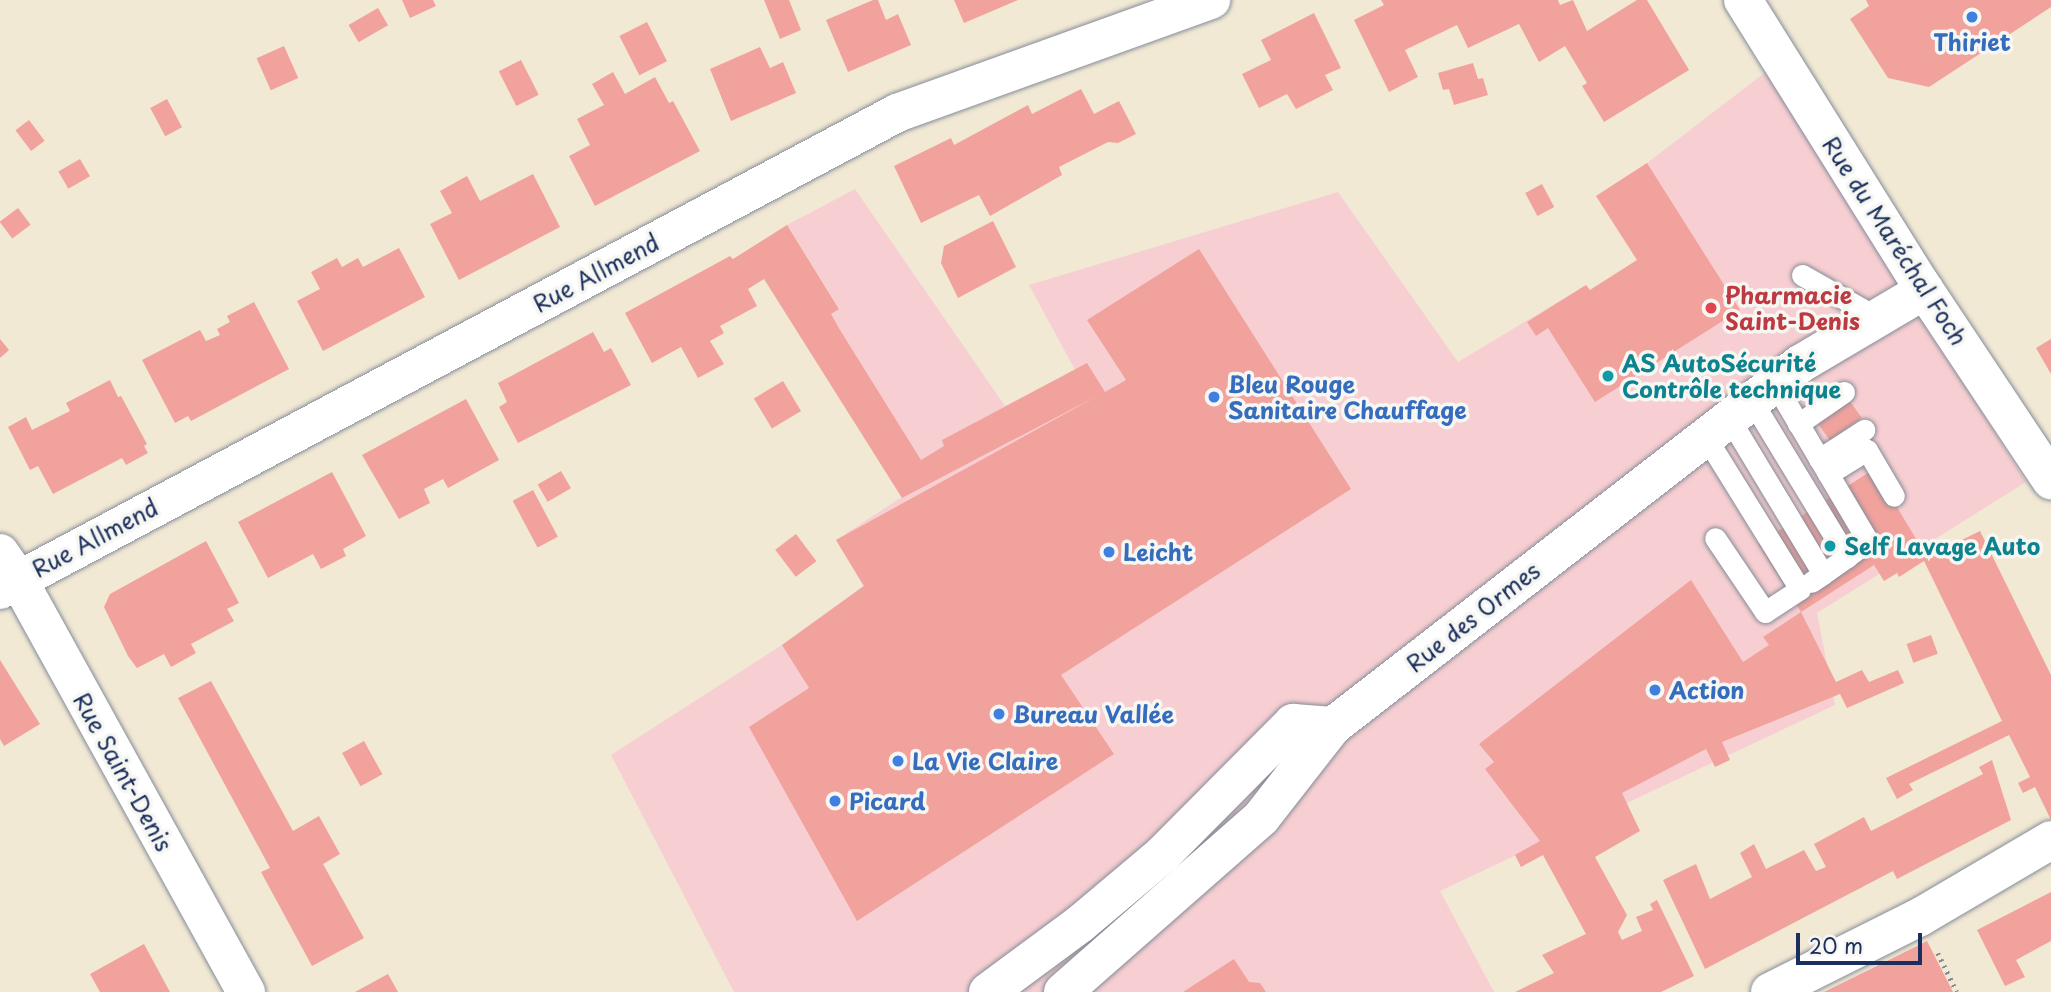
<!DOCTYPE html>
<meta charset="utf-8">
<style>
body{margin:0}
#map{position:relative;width:2051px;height:992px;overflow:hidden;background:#f1e9d4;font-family:"Playpen Sans",sans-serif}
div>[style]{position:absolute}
.built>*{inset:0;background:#f7cfd2}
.building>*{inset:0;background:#f1a29d;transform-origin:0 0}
.path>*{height:4.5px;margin-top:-2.25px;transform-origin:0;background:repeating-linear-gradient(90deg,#868c99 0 2px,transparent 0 7px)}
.roads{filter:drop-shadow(0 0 2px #868c99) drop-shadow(0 0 2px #868c99)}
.lane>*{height:21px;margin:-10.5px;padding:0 10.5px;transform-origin:10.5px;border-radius:10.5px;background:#fff}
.street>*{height:38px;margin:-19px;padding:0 19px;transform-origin:19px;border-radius:19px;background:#fff}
.primary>*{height:38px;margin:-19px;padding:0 19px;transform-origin:19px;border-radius:19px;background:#fff}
.dots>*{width:19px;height:19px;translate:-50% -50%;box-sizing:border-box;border:4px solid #f6f6f2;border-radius:50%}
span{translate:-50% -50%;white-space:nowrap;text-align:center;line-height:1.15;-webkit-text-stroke:7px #f6f6f2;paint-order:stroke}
.shop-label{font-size:23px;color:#366cbe;font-weight:700}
.left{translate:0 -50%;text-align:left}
.street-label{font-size:23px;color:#1b2f5e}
.health-label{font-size:23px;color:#be3a42;font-weight:700}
.culture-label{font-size:23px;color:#0d838f;font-weight:700}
.scale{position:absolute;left:1796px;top:933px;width:126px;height:32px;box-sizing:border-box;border:4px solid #1b2f5e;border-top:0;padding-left:9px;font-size:21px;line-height:24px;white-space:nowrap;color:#1b2f5e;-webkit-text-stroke:5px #f6f6f2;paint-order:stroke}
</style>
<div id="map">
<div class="built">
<div style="clip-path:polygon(1767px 71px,2026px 482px,1817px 613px,1835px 705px,1440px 891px,1494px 992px,734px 992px,611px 755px,782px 645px,863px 586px,836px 540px,902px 497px,799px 334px,839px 308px,787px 225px,855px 189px,1005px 406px,1075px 370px,1029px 285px,1338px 192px,1458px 362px,1586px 285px,1590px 290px,1637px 260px,1596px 196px,1647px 163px)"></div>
</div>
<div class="building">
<div style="clip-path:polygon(402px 0,433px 0,436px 6px,410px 18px)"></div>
<div style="clip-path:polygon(764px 0,789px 0,801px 30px,780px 39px)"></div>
<div style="clip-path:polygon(873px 0,878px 0,886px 20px,898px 14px,911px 45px,848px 72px,826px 20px)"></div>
<div style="clip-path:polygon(954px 0,1018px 0,964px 23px)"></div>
<div style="clip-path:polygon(1381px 0,1558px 0,1560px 5px,1573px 0,1587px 31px,1637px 0,1647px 0,1689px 70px,1604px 122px,1582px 86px,1587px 83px,1565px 46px,1539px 62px,1519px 24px,1468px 48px,1457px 25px,1405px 50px,1418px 77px,1389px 92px,1354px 20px,1384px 5px)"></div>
<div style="clip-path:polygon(1866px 0,2051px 0,2051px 7px,1929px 87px,1888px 78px,1850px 19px,1869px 6px)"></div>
<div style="left:378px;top:8px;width:20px;height:34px;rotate:60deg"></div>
<div style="clip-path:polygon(1314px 13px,1341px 68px,1325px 75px,1333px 90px,1296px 109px,1287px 94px,1259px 108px,1242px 74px,1271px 60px,1261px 40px)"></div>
<div style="left:647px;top:22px;width:44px;height:31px;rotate:63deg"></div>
<div style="left:284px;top:46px;width:35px;height:30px;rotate:66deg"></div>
<div style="clip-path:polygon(760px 47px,770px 68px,783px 62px,796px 93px,731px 121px,710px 69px)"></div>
<div style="left:521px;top:60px;width:39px;height:25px;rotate:63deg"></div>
<div style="clip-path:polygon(1473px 63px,1478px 79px,1483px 78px,1488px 95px,1454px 105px,1449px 89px,1443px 90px,1438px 73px)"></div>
<div style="clip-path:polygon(613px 72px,625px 94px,655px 77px,669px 103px,673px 101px,700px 151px,595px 206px,569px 156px,590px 145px,577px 119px,604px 105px,592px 84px)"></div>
<div style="clip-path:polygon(1081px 89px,1094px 114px,1119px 101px,1136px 134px,1118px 143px,1108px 142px,1059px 167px,1062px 175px,990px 216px,979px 195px,921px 223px,894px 166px,951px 138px,954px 145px,1028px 105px,1032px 114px)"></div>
<div style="left:167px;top:99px;width:32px;height:19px;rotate:62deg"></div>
<div style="left:29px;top:120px;width:26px;height:17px;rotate:53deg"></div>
<div style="left:80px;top:159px;width:20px;height:25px;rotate:60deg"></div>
<div style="clip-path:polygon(1647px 163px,1740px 310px,1595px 402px,1548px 328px,1536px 336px,1527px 322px,1586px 285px,1590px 290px,1637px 260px,1596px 196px)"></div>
<div style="clip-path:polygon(533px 174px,560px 227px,459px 280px,430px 224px,452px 213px,440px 191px,467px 176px,480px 201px)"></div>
<div style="left:1542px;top:184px;width:26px;height:19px;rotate:62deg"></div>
<div style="left:18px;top:208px;width:21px;height:23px;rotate:53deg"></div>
<div style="clip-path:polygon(993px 221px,1016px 267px,958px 298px,941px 263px,944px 246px)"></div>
<div style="clip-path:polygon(787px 225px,839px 309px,831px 314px,840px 330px,921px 460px,944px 446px,942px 440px,1087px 363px,1105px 392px,1126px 380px,1087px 320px,1199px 249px,1351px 489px,1061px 675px,1114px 754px,857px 921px,749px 727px,809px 688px,782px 645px,864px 586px,836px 540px,1099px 395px,902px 498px,764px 279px,748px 289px,757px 306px,720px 326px,724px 333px,710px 341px,724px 364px,698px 378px,681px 347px,652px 363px,625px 313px,730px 256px,733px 259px)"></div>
<div style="clip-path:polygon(399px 248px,425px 297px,323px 351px,297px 301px,320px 289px,311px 272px,337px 258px,342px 267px,358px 258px,363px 267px)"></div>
<div style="clip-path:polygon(254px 302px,289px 369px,191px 421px,188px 416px,175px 423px,142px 360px,200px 330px,206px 341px,220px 335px,217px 329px,230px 322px,227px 316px)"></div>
<div style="clip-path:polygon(593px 332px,604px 352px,611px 348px,631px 385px,518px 443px,499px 407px,507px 402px,498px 383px)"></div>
<div style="clip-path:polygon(0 339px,9px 350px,0 358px)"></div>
<div style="clip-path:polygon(2051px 339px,2051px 374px,2036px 348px)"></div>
<div style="clip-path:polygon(110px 380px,118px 397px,121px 396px,147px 444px,144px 446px,148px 453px,126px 465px,122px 458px,53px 494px,38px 466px,30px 470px,8px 427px,26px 417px,32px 430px,70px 411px,66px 403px)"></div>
<div style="left:783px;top:381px;width:35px;height:34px;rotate:59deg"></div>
<div style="left:1846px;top:396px;width:27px;height:39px;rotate:54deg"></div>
<div style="clip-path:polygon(466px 399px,499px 460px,448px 488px,443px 479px,424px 489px,430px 503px,399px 519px,362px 455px)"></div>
<div style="clip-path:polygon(1874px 469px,1927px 557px,1980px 531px,2051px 675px,2051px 820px,2035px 787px,2023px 793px,2018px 783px,2030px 777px,2009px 735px,1909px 784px,1913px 790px,1897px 799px,1886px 778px,2002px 721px,1924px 561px,1899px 577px,1897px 573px,1884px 581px,1874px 565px,1801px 612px,1758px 544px)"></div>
<div style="left:561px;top:471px;width:20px;height:27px;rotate:60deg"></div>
<div style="clip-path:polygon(332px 472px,366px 536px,343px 549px,346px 556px,321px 569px,313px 554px,268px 578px,238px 522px)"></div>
<div style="left:533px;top:490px;width:53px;height:23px;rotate:62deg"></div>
<div style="left:796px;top:534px;width:34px;height:26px;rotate:53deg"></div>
<div style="clip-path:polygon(206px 541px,239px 603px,227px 609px,234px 621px,191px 644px,196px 653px,171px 667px,164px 654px,137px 668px,128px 656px,104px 607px,110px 594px)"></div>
<div style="clip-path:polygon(1691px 580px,1743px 662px,1769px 645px,1763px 637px,1801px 612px,1836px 682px,1862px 670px,1869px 682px,1898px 670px,1904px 683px,1847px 708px,1840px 694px,1722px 742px,1730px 760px,1715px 767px,1706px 749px,1622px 793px,1640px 831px,1595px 857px,1627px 915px,1618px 932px,1622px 940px,1642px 931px,1636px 917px,1653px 910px,1650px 904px,1657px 900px,1694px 976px,1661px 992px,1515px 992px,1554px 973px,1542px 955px,1586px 934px,1543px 855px,1521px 867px,1515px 855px,1540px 841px,1485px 769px,1494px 762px,1479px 744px)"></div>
<div style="left:1931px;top:635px;width:20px;height:26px;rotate:70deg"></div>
<div style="clip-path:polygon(0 660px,40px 724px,4px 746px,0 739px)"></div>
<div style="clip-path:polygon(211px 681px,293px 831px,319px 816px,340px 854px,323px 864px,364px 938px,312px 966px,261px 872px,270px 868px,178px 698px)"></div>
<div style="left:364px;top:741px;width:38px;height:25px;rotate:61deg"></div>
<div style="clip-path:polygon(1992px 760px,2011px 820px,1897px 879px,1893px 871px,1705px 969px,1663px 880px,1696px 864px,1710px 899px,1752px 877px,1740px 853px,1754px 844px,1766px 869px,1804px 850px,1816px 871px,1826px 867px,1814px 844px,1864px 817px,1871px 831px,1983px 774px,1979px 767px)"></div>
<div style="clip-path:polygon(2051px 892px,2051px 941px,2016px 960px,2025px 977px,2005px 986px,1977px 930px)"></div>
<div style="clip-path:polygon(1927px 941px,1953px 992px,1824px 992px,1887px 961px)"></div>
<div style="clip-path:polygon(144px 944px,170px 992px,100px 992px,90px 974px)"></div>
<div style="clip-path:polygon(1234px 959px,1249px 982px,1260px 983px,1266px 992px,1183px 992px)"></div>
<div style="clip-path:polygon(388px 974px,398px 992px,355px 992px)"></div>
</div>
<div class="path">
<div style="left:1938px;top:953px;width:43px;rotate:64deg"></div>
</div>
<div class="roads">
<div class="lane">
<div style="left:1802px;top:275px;width:87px;rotate:29.5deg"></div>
<div style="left:1775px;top:384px;width:182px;rotate:59.4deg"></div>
<div style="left:1868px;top:541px;width:26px;rotate:143deg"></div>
<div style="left:1752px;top:401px;width:183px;rotate:58.7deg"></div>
<div style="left:1847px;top:557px;width:29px;rotate:145deg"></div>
<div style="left:1729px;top:418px;width:182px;rotate:58.9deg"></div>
<div style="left:1823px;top:574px;width:14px;rotate:146deg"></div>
<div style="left:1798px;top:424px;width:56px;rotate:-34.8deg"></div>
<div style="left:1705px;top:436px;width:180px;rotate:58.2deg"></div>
<div style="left:1800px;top:589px;width:42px;rotate:146.7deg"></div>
<div style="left:1765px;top:612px;width:89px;rotate:-124deg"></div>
<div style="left:1819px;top:459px;width:54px;rotate:-32.8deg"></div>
<div style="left:1828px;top:474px;width:46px;rotate:-31.6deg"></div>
<div style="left:1867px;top:450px;width:53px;rotate:59.6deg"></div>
</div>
<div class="street">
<div style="left:0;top:553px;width:32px;rotate:55deg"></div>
<div style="left:18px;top:579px;width:472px;rotate:61.1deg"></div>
<div style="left:0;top:590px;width:1016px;rotate:-28deg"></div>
<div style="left:897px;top:113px;width:334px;rotate:-19.8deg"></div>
<div style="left:988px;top:992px;width:114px;rotate:-36.5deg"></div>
<div style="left:1080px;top:924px;width:109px;rotate:-40.1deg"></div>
<div style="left:1163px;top:854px;width:185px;rotate:-45.2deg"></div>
<div style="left:1293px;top:723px;width:40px;rotate:4.3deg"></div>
<div style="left:1063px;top:992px;width:264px;rotate:-41.3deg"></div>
<div style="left:1261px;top:818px;width:117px;rotate:-52deg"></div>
<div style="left:1333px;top:726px;width:591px;rotate:-37.78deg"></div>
<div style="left:1800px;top:364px;width:145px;rotate:-30.6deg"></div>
<div style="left:1770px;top:992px;width:168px;rotate:-26.6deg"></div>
<div style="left:1920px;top:917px;width:152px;rotate:-30.4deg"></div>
</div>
<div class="primary">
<div style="left:1743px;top:0;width:334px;rotate:58deg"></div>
<div style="left:1920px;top:283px;width:237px;rotate:56.4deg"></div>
</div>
</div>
<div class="dots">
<div style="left:1972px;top:17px;background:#3f7fe0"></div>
<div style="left:1711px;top:308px;background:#e0444e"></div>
<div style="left:1608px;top:376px;background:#0f9aa8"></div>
<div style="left:1214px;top:397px;background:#3f7fe0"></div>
<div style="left:1830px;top:546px;background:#0f9aa8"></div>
<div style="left:1109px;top:552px;background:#3f7fe0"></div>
<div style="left:1655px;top:690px;background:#3f7fe0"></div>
<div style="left:999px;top:714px;background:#3f7fe0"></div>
<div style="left:898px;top:761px;background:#3f7fe0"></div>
<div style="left:835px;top:801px;background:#3f7fe0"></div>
</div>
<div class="shop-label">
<span style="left:1972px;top:42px">Thiriet</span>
<span class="left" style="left:1228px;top:397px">Bleu Rouge<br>Sanitaire Chauffage</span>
<span class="left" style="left:1123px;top:552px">Leicht</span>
<span class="left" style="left:1669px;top:690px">Action</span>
<span class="left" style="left:1013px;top:714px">Bureau Vallée</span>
<span class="left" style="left:912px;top:761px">La Vie Claire</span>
<span class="left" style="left:849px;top:801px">Picard</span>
</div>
<div class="street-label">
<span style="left:1895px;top:241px;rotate:57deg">Rue du Maréchal Foch</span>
<span style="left:596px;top:273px;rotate:-28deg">Rue Allmend</span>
<span style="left:95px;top:538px;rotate:-28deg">Rue Allmend</span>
<span style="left:1473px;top:617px;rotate:-38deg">Rue des Ormes</span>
<span style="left:123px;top:772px;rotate:61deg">Rue Saint-Denis</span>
</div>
<div class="health-label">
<span class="left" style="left:1725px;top:308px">Pharmacie<br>Saint-Denis</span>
</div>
<div class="culture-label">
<span class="left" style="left:1622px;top:376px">AS AutoSécurité<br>Contrôle technique</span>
<span class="left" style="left:1844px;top:546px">Self Lavage Auto</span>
</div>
<div class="scale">20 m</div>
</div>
